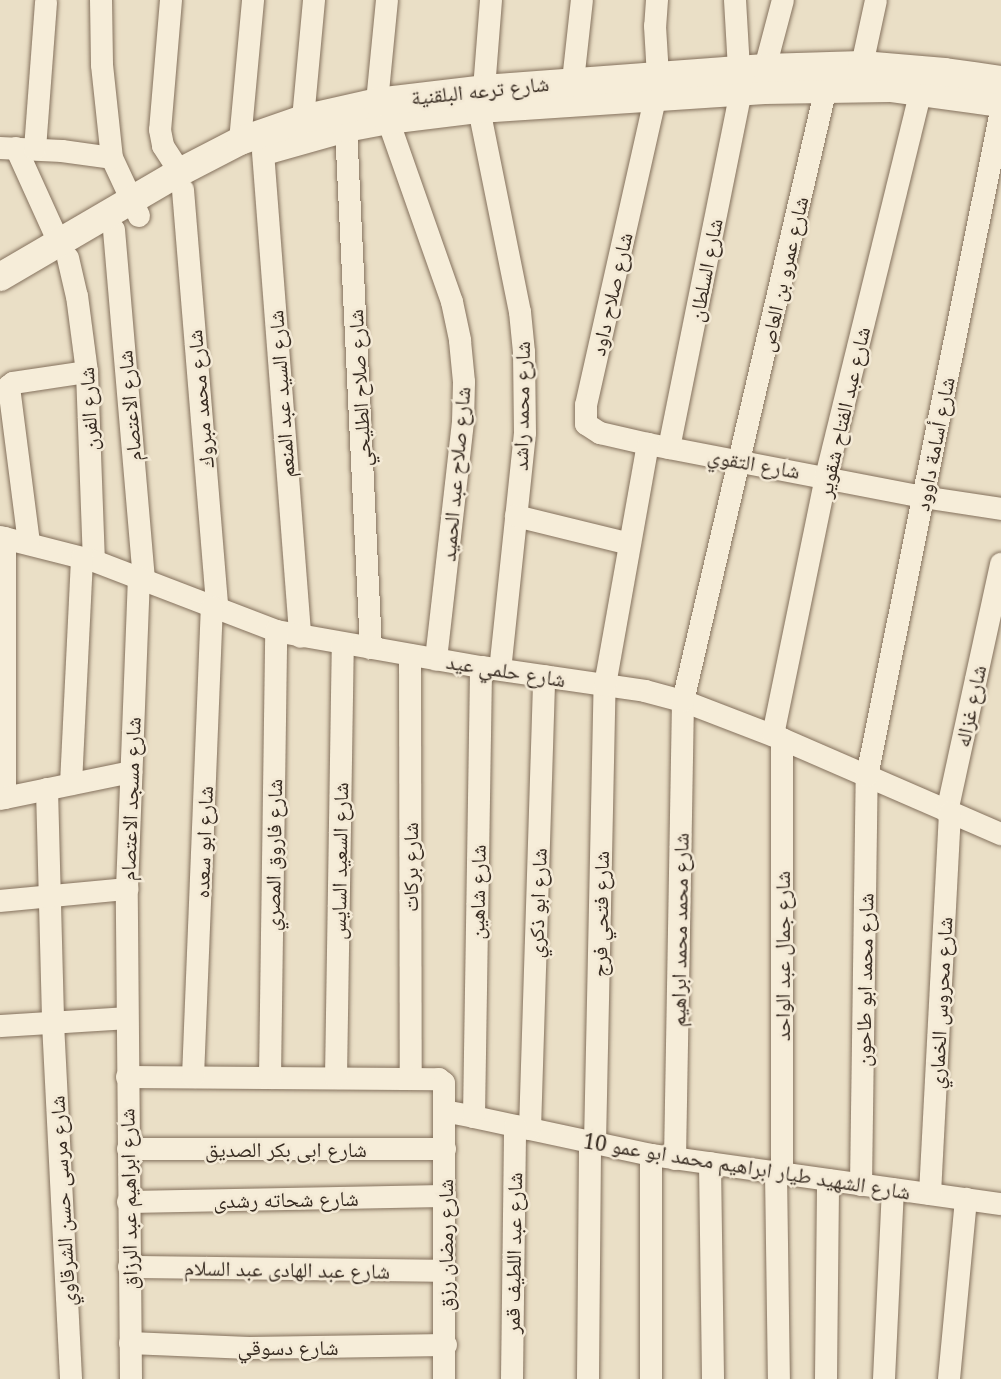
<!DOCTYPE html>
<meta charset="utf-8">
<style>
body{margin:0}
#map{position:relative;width:1001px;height:1379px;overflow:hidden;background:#eadfc6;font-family:"Noto Serif","Noto Naskh Arabic",serif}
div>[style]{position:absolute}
.roads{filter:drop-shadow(0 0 2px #84715d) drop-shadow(0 0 2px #84715d)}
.minor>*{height:22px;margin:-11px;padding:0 11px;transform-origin:11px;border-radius:11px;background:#f6edd9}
.tertiary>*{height:28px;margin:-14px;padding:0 14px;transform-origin:14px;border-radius:14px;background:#f6edd9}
span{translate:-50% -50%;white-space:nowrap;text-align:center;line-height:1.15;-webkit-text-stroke:5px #f3e9d5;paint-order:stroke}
.street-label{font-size:21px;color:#362a20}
</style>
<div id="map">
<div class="roads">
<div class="minor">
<div style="left:101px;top:0;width:65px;rotate:89.1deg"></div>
<div style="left:102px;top:65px;width:94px;rotate:83.9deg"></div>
<div style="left:112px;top:158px;width:64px;rotate:65deg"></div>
<div style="left:171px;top:0;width:130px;rotate:94.8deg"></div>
<div style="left:160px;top:130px;width:16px;rotate:79deg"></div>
<div style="left:163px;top:146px;width:31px;rotate:57deg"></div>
<div style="left:657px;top:0;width:26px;rotate:94deg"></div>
<div style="left:655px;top:26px;width:50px;rotate:86.6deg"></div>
<div style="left:735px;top:0;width:70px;rotate:86.7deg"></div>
<div style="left:862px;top:65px;width:66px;rotate:-77.8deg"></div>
<div style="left:765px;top:68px;width:70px;rotate:-75.2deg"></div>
<div style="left:573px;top:81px;width:81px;rotate:-83.7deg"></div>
<div style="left:484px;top:89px;width:89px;rotate:-85.5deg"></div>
<div style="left:655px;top:99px;width:314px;rotate:102.7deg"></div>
<div style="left:586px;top:405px;width:19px;rotate:90deg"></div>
<div style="left:586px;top:424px;width:17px;rotate:33deg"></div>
<div style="left:600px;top:433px;width:49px;rotate:12.9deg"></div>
<div style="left:648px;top:444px;width:280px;rotate:10.9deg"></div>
<div style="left:923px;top:497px;width:79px;rotate:8.7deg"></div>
<div style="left:377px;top:102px;width:102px;rotate:-84.4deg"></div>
<div style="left:479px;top:109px;width:207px;rotate:78.6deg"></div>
<div style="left:520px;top:312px;width:40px;rotate:84.3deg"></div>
<div style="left:524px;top:352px;width:81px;rotate:89.3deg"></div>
<div style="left:525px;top:433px;width:237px;rotate:96deg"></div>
<div style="left:303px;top:119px;width:120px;rotate:-84.7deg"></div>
<div style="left:388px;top:120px;width:193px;rotate:70.6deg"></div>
<div style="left:452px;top:302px;width:40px;rotate:78deg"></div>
<div style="left:460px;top:341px;width:41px;rotate:84.4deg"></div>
<div style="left:464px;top:382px;width:40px;rotate:91.4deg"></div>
<div style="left:463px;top:422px;width:239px;rotate:96.5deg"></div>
<div style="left:346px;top:128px;width:521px;rotate:87.25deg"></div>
<div style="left:240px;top:141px;width:142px;rotate:-84.7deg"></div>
<div style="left:0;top:148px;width:62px;rotate:2.8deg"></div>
<div style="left:62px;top:151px;width:50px;rotate:8deg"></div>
<div style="left:16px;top:148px;width:104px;rotate:65.6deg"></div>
<div style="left:35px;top:149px;width:147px;rotate:-85.7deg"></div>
<div style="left:263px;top:152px;width:486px;rotate:85.6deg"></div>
<div style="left:183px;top:190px;width:419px;rotate:85.3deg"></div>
<div style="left:114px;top:230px;width:352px;rotate:85.1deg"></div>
<div style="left:68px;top:258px;width:39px;rotate:77deg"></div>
<div style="left:77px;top:296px;width:77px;rotate:82.5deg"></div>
<div style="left:87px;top:372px;width:189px;rotate:87.9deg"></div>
<div style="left:669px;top:448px;width:363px;rotate:-78.6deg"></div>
<div style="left:516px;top:516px;width:117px;rotate:13.8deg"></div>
<div style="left:0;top:537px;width:97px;rotate:14.3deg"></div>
<div style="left:94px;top:561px;width:195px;rotate:21deg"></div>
<div style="left:276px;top:631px;width:208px;rotate:10deg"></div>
<div style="left:481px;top:667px;width:166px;rotate:8.3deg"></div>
<div style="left:645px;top:691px;width:39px;rotate:15deg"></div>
<div style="left:683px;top:701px;width:106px;rotate:21deg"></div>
<div style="left:782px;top:739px;width:239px;rotate:23.5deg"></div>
<div style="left:29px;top:543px;width:158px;rotate:-97.3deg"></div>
<div style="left:9px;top:386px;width:5px;rotate:-37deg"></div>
<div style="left:13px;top:383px;width:75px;rotate:-8.5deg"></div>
<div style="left:410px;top:655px;width:423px;rotate:89.9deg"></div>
<div style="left:773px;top:735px;width:263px;rotate:-78.4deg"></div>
<div style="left:826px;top:477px;width:398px;rotate:-76.2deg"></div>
<div style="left:71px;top:784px;width:226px;rotate:-87.2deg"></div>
<div style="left:47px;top:789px;width:234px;rotate:88.5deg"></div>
<div style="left:53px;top:1023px;width:356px;rotate:87.1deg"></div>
<div style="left:5px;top:798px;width:260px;rotate:-90deg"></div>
<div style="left:0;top:799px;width:134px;rotate:-11.6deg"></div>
<div style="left:947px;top:812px;width:254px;rotate:-77.7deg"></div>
<div style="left:0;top:901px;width:128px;rotate:-5.4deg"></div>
<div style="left:0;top:1026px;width:126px;rotate:-3.6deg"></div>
<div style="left:127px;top:1077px;width:312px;rotate:0.4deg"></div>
<div style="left:439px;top:1079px;width:6px;rotate:39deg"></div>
<div style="left:444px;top:1083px;width:28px;rotate:90deg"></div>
<div style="left:444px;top:1111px;width:31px;rotate:11deg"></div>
<div style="left:474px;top:1117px;width:181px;rotate:12.1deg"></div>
<div style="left:651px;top:1155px;width:353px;rotate:8deg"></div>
<div style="left:193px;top:1077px;width:470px;rotate:-87.7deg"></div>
<div style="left:270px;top:1078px;width:447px;rotate:-89.2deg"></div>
<div style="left:336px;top:1078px;width:434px;rotate:-89.1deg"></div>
<div style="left:474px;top:1117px;width:450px;rotate:-89.1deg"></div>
<div style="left:530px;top:1129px;width:453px;rotate:-88.2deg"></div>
<div style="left:595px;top:1144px;width:459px;rotate:-88.8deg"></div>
<div style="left:605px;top:685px;width:245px;rotate:-79.9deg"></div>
<div style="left:128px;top:1149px;width:317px"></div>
<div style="left:675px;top:1159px;width:458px;rotate:-89deg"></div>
<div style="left:683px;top:701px;width:629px;rotate:-76.87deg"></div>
<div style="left:710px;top:1163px;width:216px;rotate:89.2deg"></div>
<div style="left:776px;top:1172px;width:207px;rotate:89.2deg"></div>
<div style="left:782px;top:1173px;width:434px;rotate:-90deg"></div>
<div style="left:861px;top:1185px;width:409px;rotate:-89.2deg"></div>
<div style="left:867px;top:776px;width:678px;rotate:-78.61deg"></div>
<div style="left:930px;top:1194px;width:382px;rotate:-87deg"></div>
<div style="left:128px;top:1202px;width:317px;rotate:-1.1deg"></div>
<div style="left:129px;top:1267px;width:316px;rotate:0.7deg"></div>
<div style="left:130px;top:1343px;width:119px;rotate:2.4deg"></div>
<div style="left:249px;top:1348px;width:197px;rotate:-0.9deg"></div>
<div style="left:131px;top:1379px;width:490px;rotate:-90.5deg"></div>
<div style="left:127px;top:889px;width:310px;rotate:-87.8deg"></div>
<div style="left:444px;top:1379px;width:268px;rotate:-90deg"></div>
<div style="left:512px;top:1379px;width:253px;rotate:-89.3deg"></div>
<div style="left:588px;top:1379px;width:237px;rotate:-89.5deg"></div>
<div style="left:651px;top:1379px;width:224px;rotate:-90deg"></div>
<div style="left:826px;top:1379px;width:199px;rotate:-89.4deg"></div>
<div style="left:884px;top:1379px;width:190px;rotate:-87.3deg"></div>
<div style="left:949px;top:1379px;width:181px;rotate:-84.6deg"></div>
</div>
<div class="tertiary">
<div style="left:268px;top:150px;width:81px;rotate:-15.8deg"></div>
<div style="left:346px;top:128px;width:43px;rotate:-10.8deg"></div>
<div style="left:388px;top:120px;width:92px;rotate:-6.9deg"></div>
<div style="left:479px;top:109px;width:286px;rotate:-3.8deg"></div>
<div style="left:764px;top:90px;width:126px;rotate:-0.9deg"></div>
<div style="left:890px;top:88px;width:112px;rotate:7.7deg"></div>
<div style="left:0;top:277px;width:208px;rotate:-30.3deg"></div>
<div style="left:180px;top:172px;width:68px;rotate:-27.3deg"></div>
<div style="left:240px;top:141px;width:67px;rotate:-19.2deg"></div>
<div style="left:303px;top:119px;width:76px;rotate:-12.9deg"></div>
<div style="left:377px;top:102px;width:108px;rotate:-6.9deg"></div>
<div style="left:484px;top:89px;width:282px;rotate:-4.3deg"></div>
<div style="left:765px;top:68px;width:97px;rotate:-1.8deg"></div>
<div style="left:862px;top:65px;width:83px;rotate:4.8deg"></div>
<div style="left:945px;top:72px;width:57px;rotate:8.1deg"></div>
</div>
</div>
<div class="street-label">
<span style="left:480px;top:90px;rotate:-6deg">شارع ترعه البلقنية</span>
<span style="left:705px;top:270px;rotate:-79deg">شارع السلطان</span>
<span style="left:783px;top:274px;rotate:-77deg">شارع عمرو بن العاص</span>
<span style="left:611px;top:294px;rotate:-77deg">شارع صلاح داود</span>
<span style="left:359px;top:388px;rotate:-93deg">شارع صلاح الطليحي</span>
<span style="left:281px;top:394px;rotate:-94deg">شارع السيد عبد المنعم</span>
<span style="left:200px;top:399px;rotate:-95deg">شارع محمد مبروك</span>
<span style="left:129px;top:406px;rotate:-95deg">شارع الاعتصام</span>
<span style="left:521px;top:406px;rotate:-89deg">شارع محمد راشد</span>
<span style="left:88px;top:409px;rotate:-93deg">شارع الفرن</span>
<span style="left:843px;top:412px;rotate:-77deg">شارع عبد الفتاح شقوير</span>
<span style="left:934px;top:444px;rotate:-79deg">شارع أسامة داوود</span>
<span style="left:754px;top:463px;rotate:10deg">شارع التقوي</span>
<span style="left:455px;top:474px;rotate:-85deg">شارع صلاح عبد الحميد</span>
<span style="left:506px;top:670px;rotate:9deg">شارع حلمي عيد</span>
<span style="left:970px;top:706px;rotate:-78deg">شارع غزاله</span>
<span style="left:130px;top:799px;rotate:-88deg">شارع مسجد الاعتصام</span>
<span style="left:203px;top:842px;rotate:-88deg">شارع ابو سعده</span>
<span style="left:273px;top:855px;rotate:-89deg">شارع فاروق المصري</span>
<span style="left:339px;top:861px;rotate:-89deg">شارع السعيد السايس</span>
<span style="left:410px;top:867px;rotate:-90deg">شارع بركات</span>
<span style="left:477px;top:892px;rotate:-89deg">شارع شاهين</span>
<span style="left:537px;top:903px;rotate:-88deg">شارع ابو ذكري</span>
<span style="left:600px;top:914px;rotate:-89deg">شارع فتحي فرج</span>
<span style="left:679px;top:930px;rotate:-89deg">شارع محمد محمد ابراهيم</span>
<span style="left:782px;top:956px;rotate:-90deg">شارع جمال عبد الواحد</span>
<span style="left:864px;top:980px;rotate:-89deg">شارع محمد ابو طاحون</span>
<span style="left:940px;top:1003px;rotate:-87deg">شارع محروس الخماري</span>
<span style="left:286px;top:1149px">شارع ابى بكر الصديق</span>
<span style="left:747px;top:1166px;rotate:9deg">شارع الشهيد طيار ابراهيم محمد ابو عمو 10</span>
<span style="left:128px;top:1199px;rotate:-91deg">شارع ابراهيم عبد الرزاق</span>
<span style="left:286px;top:1199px;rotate:-1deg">شارع شحاته رشدى</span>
<span style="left:62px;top:1201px;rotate:-93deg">شارع مرسى حسن الشرقاوي</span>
<span style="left:445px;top:1245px;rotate:-90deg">شارع رمضان رزق</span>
<span style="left:513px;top:1253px;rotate:-89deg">شارع عبد اللطيف قمر</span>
<span style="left:287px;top:1269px;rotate:1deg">شارع عبد الهادى عبد السلام</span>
<span style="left:288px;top:1347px">شارع دسوقي</span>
</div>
</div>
